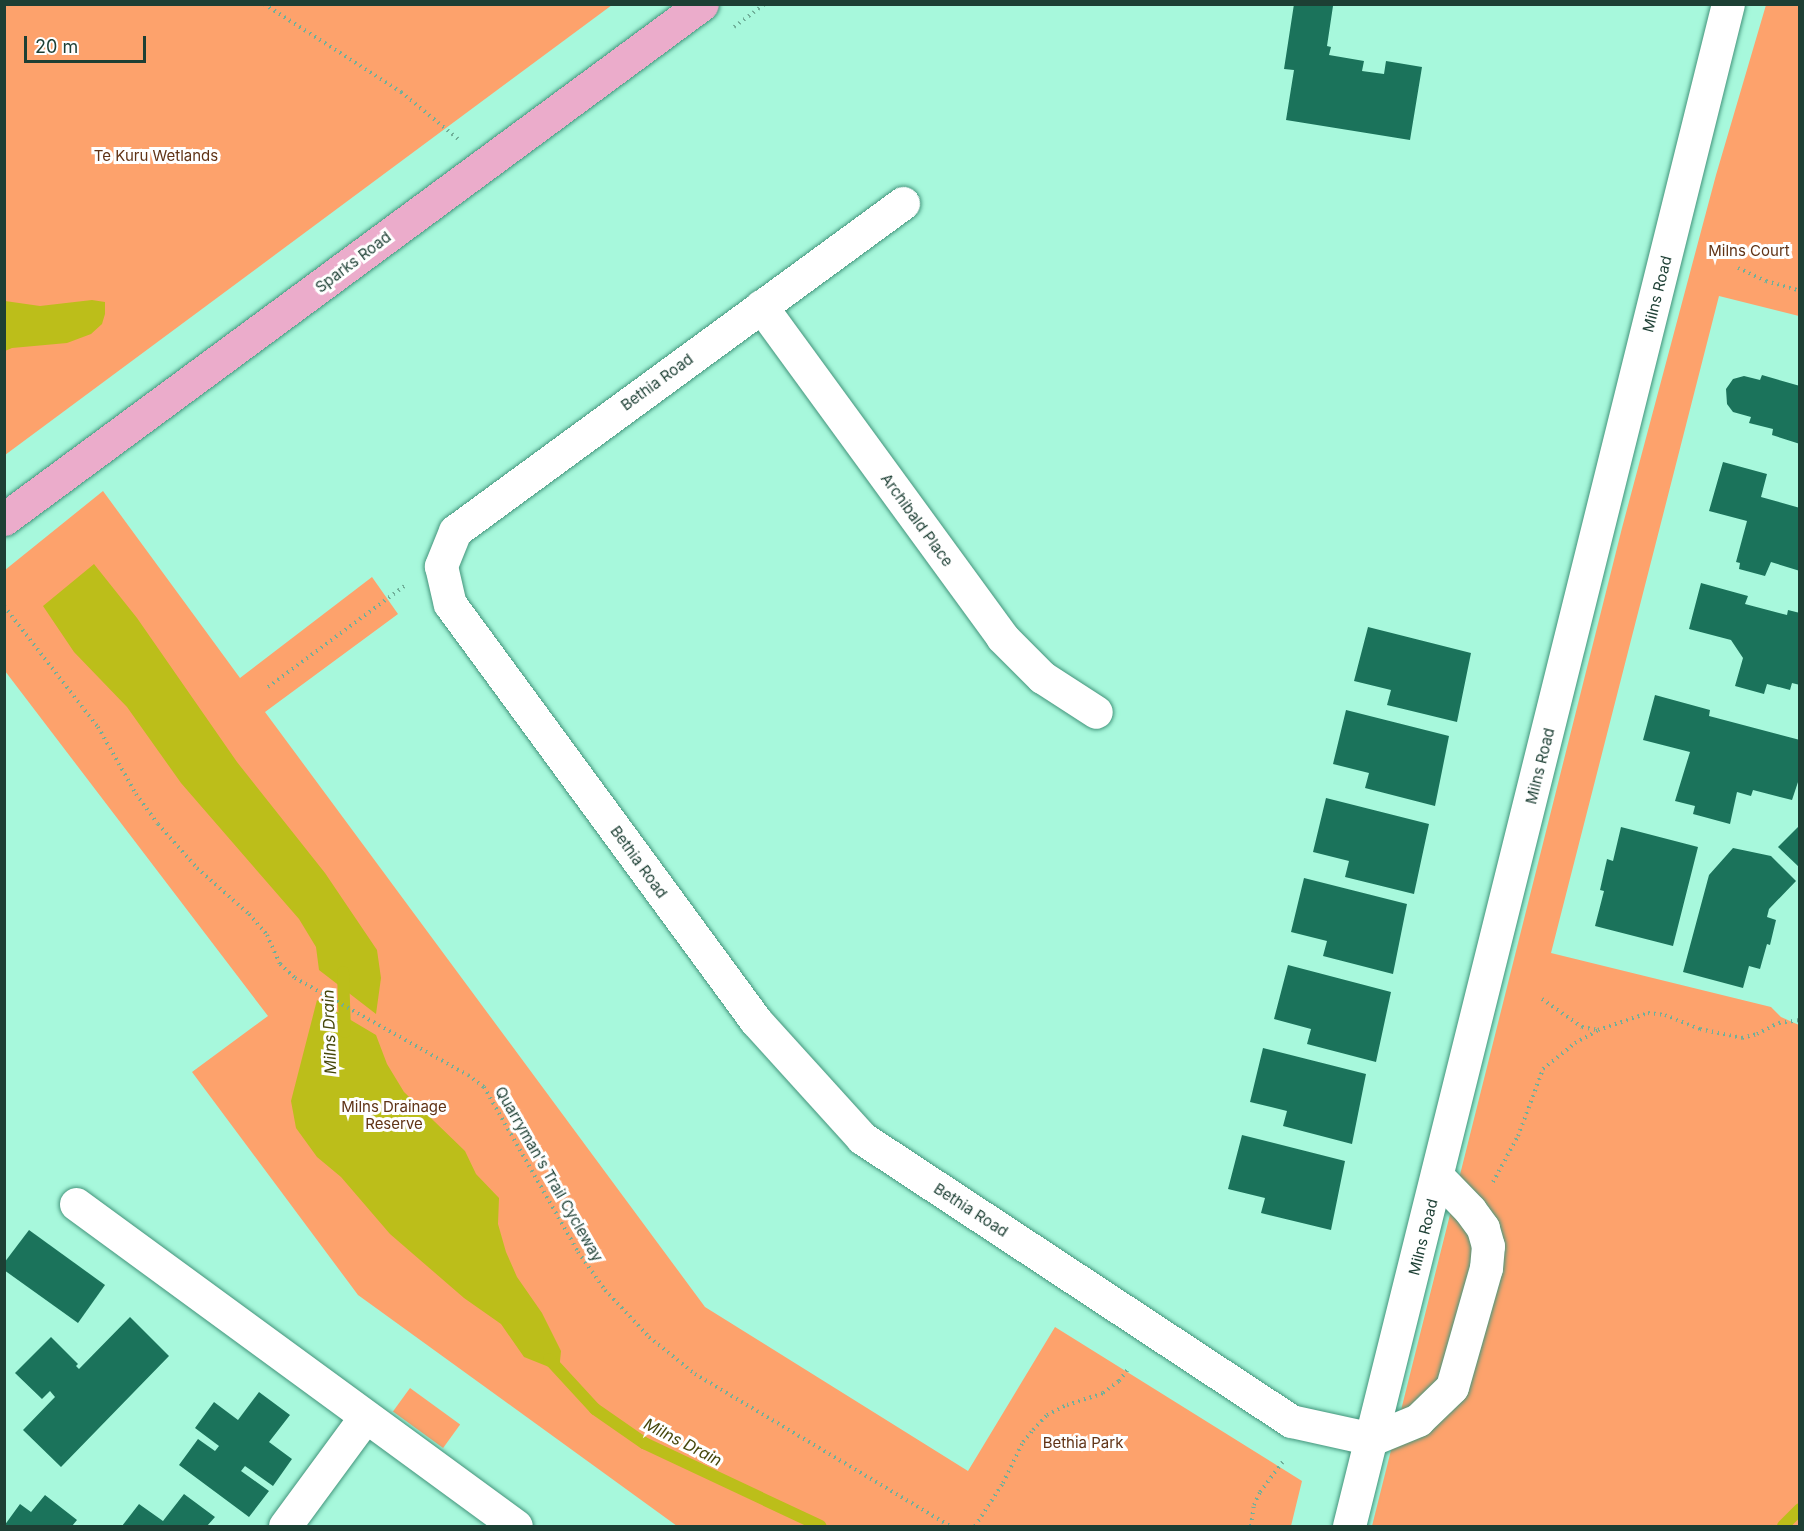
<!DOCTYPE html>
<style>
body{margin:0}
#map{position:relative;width:1804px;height:1531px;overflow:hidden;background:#a7f8dc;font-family:Inter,sans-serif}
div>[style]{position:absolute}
.green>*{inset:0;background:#fda26c;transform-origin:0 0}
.water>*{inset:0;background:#bcbe1a}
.stream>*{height:12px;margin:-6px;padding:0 6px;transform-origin:6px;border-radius:6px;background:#bcbe1a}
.building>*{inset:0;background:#1b735b}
.path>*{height:4px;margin-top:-2px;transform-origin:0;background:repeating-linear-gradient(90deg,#70af99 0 1.5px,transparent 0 6px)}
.roads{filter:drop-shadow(0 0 2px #43947b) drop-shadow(0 0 2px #43947b)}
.minor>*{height:33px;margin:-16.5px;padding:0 16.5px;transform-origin:16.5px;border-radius:16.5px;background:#fff}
.major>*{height:33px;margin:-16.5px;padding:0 16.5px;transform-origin:16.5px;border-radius:16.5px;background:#ebaccb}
span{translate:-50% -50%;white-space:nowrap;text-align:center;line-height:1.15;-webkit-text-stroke:6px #fff;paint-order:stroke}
.park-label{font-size:15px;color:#603316}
.street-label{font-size:15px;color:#1d3f34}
.water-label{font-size:16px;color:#46470b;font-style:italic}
.frame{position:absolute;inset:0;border:6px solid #1d3f34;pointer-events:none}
.scale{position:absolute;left:24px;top:36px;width:122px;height:27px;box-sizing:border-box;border:3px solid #1d3f34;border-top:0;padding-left:8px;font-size:18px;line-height:21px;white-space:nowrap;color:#1d3f34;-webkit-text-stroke:4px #fff;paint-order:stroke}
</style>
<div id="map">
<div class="green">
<div style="clip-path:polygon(5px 5px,612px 5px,5px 455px)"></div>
<div style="clip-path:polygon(1766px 5px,1799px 5px,1799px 316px,1719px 296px,1551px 953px,1771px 1007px,1781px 1017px,1799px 1025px,1799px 1526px,1372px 1526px,1622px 528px,1716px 175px)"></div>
<div style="clip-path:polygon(103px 491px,240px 678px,372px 577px,398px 614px,265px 712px,705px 1307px,968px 1471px,1055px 1327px,1302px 1481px,1291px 1526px,677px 1526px,358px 1295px,192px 1072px,268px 1016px,5px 671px,5px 570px)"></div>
<div style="left:410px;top:1388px;width:62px;height:29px;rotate:36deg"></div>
</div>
<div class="water">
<div style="clip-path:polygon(92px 300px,105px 302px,105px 314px,102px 324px,91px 334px,67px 343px,12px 348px,5px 351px,5px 301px,40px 306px)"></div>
<div style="clip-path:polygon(94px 564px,137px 618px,237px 762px,325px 873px,377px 950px,381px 978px,376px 1014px,319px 970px,316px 947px,299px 919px,181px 783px,127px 707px,74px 652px,43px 606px)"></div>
<div style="clip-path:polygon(317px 1000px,376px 1035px,387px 1064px,404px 1092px,465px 1151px,476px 1174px,499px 1198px,498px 1224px,506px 1252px,517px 1277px,542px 1313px,561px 1351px,559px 1371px,524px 1357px,501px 1324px,464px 1298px,390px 1234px,341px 1177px,317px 1157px,296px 1128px,291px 1101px)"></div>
</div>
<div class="stream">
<div style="left:343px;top:972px;width:60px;rotate:88.1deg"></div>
<div style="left:549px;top:1359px;width:68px;rotate:47.4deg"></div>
<div style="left:595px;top:1409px;width:60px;rotate:34.8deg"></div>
<div style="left:644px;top:1443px;width:195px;rotate:25.2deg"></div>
<div style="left:1783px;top:1526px;width:24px;rotate:-45deg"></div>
</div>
<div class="building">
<div style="clip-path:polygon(1294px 4px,1333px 6px,1327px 46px,1331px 47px,1329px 55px,1364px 61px,1362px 71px,1384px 74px,1386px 61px,1422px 67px,1410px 140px,1286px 120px,1294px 70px,1284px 69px)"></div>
<div style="clip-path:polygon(1762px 375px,1800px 386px,1800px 444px,1772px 435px,1773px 429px,1749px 423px,1751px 417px,1733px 412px,1727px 404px,1726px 389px,1733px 379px,1744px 376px,1760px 380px)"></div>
<div style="clip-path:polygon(1723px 462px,1767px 474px,1761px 497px,1800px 508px,1800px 571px,1771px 562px,1765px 576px,1739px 569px,1740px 563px,1736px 562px,1747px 521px,1709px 511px)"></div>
<div style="clip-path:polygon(1701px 583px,1748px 596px,1745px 604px,1787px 615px,1788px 610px,1800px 613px,1800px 685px,1792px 683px,1790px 690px,1767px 684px,1764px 694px,1735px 686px,1743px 658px,1731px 640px,1689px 629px)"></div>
<div style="clip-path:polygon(1368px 627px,1471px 653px,1457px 722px,1387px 705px,1391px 690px,1354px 681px)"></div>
<div style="clip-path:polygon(1655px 695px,1710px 710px,1709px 716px,1800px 740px,1800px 776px,1792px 800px,1753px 790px,1751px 796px,1737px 792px,1730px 824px,1693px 814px,1695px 806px,1675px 801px,1690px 752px,1643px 740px)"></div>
<div style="clip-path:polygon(1346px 710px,1449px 736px,1435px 806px,1365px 788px,1369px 773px,1333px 764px)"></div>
<div style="clip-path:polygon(1326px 798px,1429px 824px,1414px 894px,1345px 877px,1349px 861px,1313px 852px)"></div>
<div style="clip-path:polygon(1800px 825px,1800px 868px,1778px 847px)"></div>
<div style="clip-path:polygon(1621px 827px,1698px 847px,1673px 946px,1595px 926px,1604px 891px,1600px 890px,1607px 859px,1613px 861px)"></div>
<div style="clip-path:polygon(1733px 848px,1771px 856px,1796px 881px,1769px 909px,1767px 917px,1776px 920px,1770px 945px,1767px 944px,1760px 969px,1749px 966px,1743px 988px,1683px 972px,1709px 875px)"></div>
<div style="clip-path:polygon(1304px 878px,1407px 904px,1393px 974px,1323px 956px,1327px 941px,1291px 932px)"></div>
<div style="clip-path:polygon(1288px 965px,1391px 992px,1376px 1062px,1307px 1044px,1311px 1029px,1274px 1019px)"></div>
<div style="clip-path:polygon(1263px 1048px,1366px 1074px,1352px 1144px,1283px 1126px,1287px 1111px,1250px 1102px)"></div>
<div style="clip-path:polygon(1242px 1135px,1345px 1161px,1331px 1230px,1261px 1213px,1265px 1198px,1228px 1189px)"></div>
<div style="clip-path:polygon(29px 1230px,105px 1285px,78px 1323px,4px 1270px,4px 1263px)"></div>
<div style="clip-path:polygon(130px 1317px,169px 1356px,61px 1467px,23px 1430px,55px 1397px,50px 1391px,42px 1399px,15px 1373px,51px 1337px,78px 1364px,76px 1366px,79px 1369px)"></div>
<div style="clip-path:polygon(259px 1392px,290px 1415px,269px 1442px,292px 1459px,273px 1486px,245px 1466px,241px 1471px,269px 1491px,249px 1517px,179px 1465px,198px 1439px,215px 1451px,219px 1446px,195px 1428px,214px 1402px,238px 1420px)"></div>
<div style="clip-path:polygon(184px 1494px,215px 1517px,207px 1526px,122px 1526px,139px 1504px,163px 1521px)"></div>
<div style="clip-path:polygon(45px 1495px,77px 1520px,72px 1526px,4px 1526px,20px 1504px,31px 1512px)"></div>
</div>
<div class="path">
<div style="left:264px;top:4px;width:163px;rotate:32.7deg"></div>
<div style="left:401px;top:92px;width:74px;rotate:39.5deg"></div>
<div style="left:734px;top:27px;width:39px;rotate:-37deg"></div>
<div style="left:1738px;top:268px;width:31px;rotate:25deg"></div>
<div style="left:1766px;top:281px;width:35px;rotate:16deg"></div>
<div style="left:4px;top:606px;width:153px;rotate:52.2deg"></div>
<div style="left:98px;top:727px;width:77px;rotate:60.4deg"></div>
<div style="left:136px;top:794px;width:37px;rotate:54deg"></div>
<div style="left:158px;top:824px;width:59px;rotate:48.4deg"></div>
<div style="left:197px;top:868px;width:69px;rotate:41.5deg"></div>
<div style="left:249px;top:914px;width:28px;rotate:49deg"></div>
<div style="left:267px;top:935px;width:32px;rotate:66deg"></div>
<div style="left:280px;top:964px;width:21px;rotate:43deg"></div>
<div style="left:295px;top:978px;width:198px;rotate:29.3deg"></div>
<div style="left:468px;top:1075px;width:20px;rotate:37deg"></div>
<div style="left:484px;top:1087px;width:190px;rotate:60.3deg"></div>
<div style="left:578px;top:1252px;width:47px;rotate:54.6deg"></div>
<div style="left:605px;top:1290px;width:64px;rotate:46.9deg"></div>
<div style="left:649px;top:1337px;width:59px;rotate:38.8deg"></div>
<div style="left:695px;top:1374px;width:297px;rotate:30.8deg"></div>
<div style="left:268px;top:687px;width:172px;rotate:-36.5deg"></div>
<div style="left:1542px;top:999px;width:49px;rotate:35deg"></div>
<div style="left:1582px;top:1027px;width:16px;rotate:11deg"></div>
<div style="left:1493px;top:1182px;width:52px;rotate:-61.5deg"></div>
<div style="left:1518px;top:1136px;width:72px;rotate:-69.5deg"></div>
<div style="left:1543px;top:1069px;width:41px;rotate:-39.1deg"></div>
<div style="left:1575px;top:1043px;width:26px;rotate:-29deg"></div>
<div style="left:1598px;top:1030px;width:53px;rotate:-18.8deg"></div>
<div style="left:1648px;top:1013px;width:17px;rotate:7deg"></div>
<div style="left:1665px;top:1015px;width:38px;rotate:22deg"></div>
<div style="left:1700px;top:1029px;width:43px;rotate:12.1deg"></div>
<div style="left:1742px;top:1038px;width:16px;rotate:-15deg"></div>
<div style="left:1757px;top:1034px;width:25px;rotate:-27deg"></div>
<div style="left:1779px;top:1023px;width:21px;rotate:-8deg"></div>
<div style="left:975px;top:1526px;width:51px;rotate:-56.9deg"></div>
<div style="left:1003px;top:1483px;width:46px;rotate:-64deg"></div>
<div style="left:1023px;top:1442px;width:16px;rotate:-50deg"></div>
<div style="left:1033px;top:1430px;width:21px;rotate:-47deg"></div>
<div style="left:1047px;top:1415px;width:22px;rotate:-27deg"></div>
<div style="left:1067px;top:1405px;width:38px;rotate:-18deg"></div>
<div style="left:1103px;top:1393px;width:20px;rotate:-37deg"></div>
<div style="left:1119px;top:1381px;width:15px;rotate:-53deg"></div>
<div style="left:1251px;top:1526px;width:21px;rotate:-82deg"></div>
<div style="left:1254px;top:1505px;width:14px;rotate:-65deg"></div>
<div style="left:1260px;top:1492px;width:41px;rotate:-52.9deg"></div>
</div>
<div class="roads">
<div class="minor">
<div style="left:903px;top:203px;width:555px;rotate:143.79deg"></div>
<div style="left:455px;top:531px;width:38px;rotate:112deg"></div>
<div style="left:441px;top:566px;width:39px;rotate:77deg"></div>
<div style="left:450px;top:604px;width:517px;rotate:53.73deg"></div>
<div style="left:756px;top:1021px;width:158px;rotate:47.8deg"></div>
<div style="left:862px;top:1138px;width:514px;rotate:33.41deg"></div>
<div style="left:1291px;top:1421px;width:83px;rotate:12.5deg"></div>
<div style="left:1372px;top:1439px;width:50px;rotate:-22.4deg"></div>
<div style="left:1418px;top:1420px;width:47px;rotate:-44.1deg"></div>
<div style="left:1452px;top:1387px;width:124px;rotate:-74.1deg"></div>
<div style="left:1486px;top:1268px;width:22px;rotate:-85deg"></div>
<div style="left:1488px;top:1246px;width:19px;rotate:-106deg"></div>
<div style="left:1483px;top:1228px;width:22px;rotate:-126deg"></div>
<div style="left:1470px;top:1210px;width:46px;rotate:-134.1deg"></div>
<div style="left:761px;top:306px;width:409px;rotate:53.9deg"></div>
<div style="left:1002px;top:637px;width:57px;rotate:45deg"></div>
<div style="left:1042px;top:677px;width:64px;rotate:32.9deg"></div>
<div style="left:76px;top:1204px;width:545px;rotate:36.2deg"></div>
<div style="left:285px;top:1526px;width:135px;rotate:-53.7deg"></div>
<div style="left:1349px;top:1526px;width:1568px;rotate:-76.02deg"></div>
</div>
<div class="major">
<div style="left:4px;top:519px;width:867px;rotate:-36.42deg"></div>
</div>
</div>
<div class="park-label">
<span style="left:156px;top:156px">Te Kuru Wetlands</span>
<span style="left:1749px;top:251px">Milns Court</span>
<span style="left:394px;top:1115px">Milns Drainage<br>Reserve</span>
<span style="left:1083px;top:1443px">Bethia Park</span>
</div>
<div class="street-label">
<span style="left:353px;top:262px;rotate:-37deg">Sparks Road</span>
<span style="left:1657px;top:294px;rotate:-76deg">Milns Road</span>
<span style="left:657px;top:382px;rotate:-36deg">Bethia Road</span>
<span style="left:917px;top:520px;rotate:54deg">Archibald Place</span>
<span style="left:1540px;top:766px;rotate:-76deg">Milns Road</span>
<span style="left:639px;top:862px;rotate:54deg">Bethia Road</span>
<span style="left:549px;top:1174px;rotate:60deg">Quarryman's Trail Cycleway</span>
<span style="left:971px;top:1210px;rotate:33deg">Bethia Road</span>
<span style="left:1423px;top:1237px;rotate:-76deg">Milns Road</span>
</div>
<div class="water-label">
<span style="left:329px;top:1032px;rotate:-92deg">Milns Drain</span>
<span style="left:683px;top:1442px;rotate:27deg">Milns Drain</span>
</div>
<div class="frame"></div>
<div class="scale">20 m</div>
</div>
